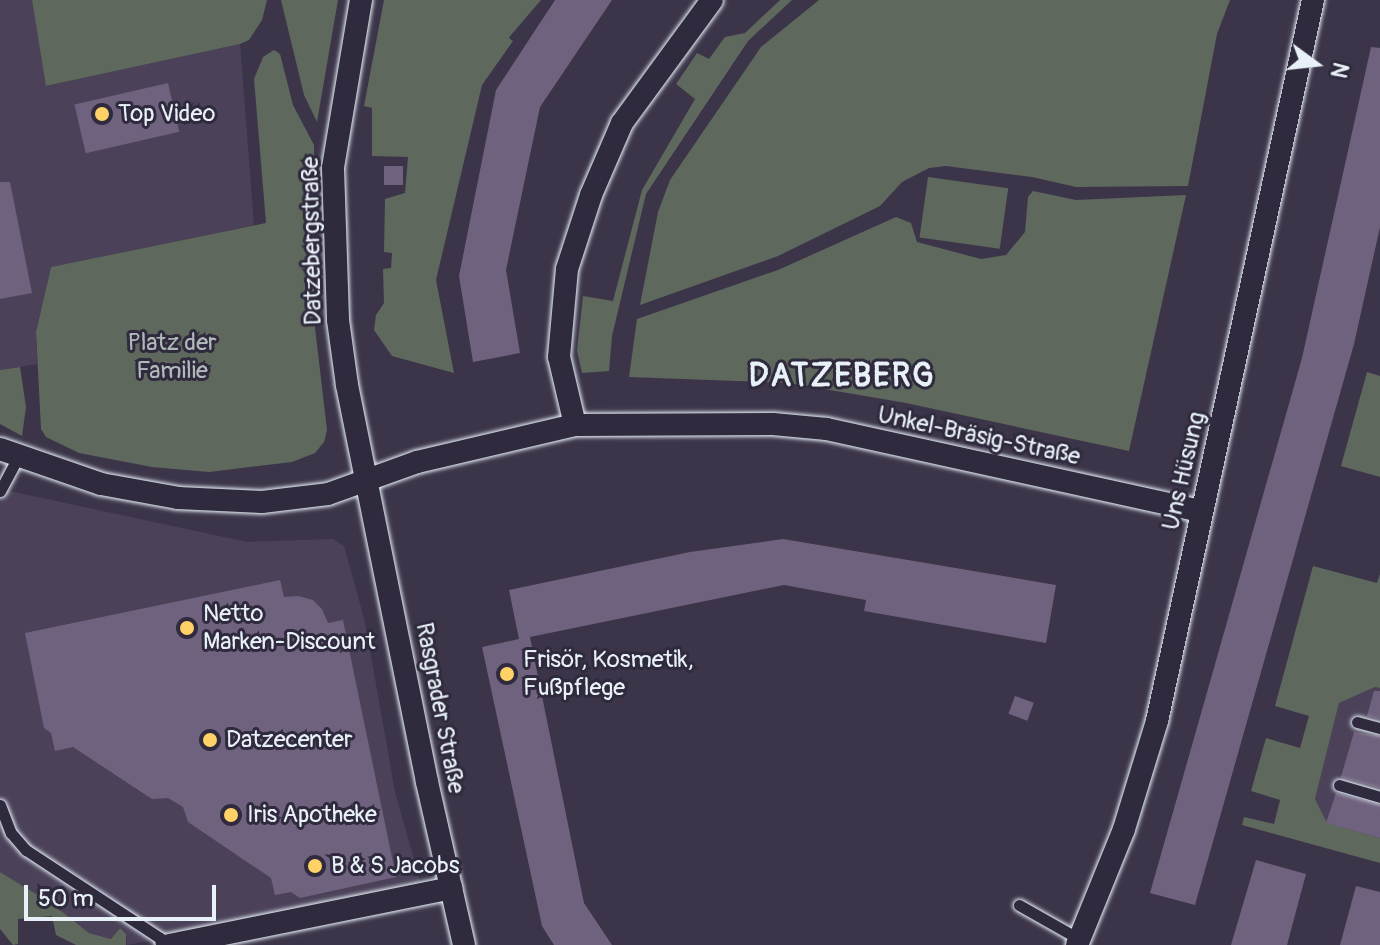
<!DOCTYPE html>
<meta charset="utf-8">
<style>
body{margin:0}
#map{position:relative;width:1380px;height:945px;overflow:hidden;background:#3c354a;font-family:Pangolin,sans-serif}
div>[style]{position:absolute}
.built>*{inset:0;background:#4b425a}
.green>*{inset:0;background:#5e685c;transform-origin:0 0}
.building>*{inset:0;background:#6f627e;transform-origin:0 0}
.roads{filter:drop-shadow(0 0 2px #e8f1f8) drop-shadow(0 0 2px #e8f1f8)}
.lane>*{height:11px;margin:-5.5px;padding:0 5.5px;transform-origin:5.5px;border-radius:5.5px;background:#2f2a3d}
.street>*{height:22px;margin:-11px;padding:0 11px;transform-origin:11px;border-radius:11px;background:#2f2a3d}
.dots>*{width:22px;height:22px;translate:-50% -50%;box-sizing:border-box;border:4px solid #2f2a3d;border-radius:50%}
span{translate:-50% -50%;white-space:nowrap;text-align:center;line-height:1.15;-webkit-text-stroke:6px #2f2a3d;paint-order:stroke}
.poi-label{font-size:24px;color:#e8f1f8}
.left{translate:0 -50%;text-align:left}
.street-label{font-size:24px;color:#e8f1f8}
.park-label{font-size:24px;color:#b1baba}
.district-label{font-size:32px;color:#e8f1f8;font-weight:700;letter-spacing:2px}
.north{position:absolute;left:1276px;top:24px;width:80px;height:80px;-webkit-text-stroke:6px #2f2a3d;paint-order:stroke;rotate:105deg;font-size:22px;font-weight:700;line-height:32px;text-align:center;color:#e8f1f8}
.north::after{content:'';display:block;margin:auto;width:28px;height:36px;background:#e8f1f8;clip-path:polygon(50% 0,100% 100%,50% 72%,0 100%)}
.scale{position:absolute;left:24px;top:885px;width:192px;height:36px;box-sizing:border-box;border:4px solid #e8f1f8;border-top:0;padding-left:10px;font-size:24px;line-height:28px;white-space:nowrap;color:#e8f1f8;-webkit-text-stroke:6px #2f2a3d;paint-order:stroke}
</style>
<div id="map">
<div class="built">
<div style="clip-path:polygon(0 0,32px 0,47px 86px,240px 44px,254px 225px,51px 267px,36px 332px,37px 364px,0 370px)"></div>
<div style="clip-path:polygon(0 489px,247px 542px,333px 539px,344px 546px,365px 622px,395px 792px,422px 888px,127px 945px,126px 934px,120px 928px,111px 939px,89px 933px,51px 903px,0 872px)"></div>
<div style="clip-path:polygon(1375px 687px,1380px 688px,1380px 838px,1326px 823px,1315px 799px,1339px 703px)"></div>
</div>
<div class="green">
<div style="clip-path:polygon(32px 0,267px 0,262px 20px,249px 40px,240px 44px,46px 86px)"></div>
<div style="clip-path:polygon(281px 0,338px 0,317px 122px,304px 95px)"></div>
<div style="clip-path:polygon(384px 0,541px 0,511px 35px,509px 38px,513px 41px,482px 85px,436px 280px,454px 373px,392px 356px,374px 330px,376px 315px,384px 303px,383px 269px,391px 268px,392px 253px,384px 252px,385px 199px,405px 193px,408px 157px,372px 156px,372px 108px,364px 106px)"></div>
<div style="clip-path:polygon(780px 0,792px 0,748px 41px,646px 194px,612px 336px,609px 371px,582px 373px,577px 351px,583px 296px,613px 301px,642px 190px,695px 99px,676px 84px,697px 53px,709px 59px,725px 37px,745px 33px)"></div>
<div style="clip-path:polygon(819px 0,1230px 0,1217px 34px,1188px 186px,1076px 187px,1032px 177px,946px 166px,929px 168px,902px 182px,880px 206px,778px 256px,640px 305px,658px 212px,670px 180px,761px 47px)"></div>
<div style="clip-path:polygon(274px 50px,280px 54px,293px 105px,314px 145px,314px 319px,327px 430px,324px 442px,315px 453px,292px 462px,209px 472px,152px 467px,79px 453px,46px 437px,41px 429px,36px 332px,51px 267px,266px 223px,254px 79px,263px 57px)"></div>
<div style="left:928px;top:177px;width:81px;height:61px;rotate:8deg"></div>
<div style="clip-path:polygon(1033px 191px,1076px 200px,1186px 195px,1129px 451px,906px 403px,789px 383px,629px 377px,637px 319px,778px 270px,896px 217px,911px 223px,917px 242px,981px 259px,1006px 255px,1025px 232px,1028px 197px)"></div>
<div style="clip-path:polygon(20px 367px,26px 407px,22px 436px,0 424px,0 370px)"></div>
<div style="clip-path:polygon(1367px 372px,1380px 376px,1380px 477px,1341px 466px)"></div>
<div style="clip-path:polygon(1313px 566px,1377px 583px,1380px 574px,1380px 688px,1375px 687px,1339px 703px,1315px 799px,1327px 823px,1380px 838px,1380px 863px,1242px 825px,1244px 817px,1274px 824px,1280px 800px,1251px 791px,1266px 738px,1300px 748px,1309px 716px,1275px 706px)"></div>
<div style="clip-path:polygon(0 872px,51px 903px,89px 933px,111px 939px,120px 928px,126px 934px,126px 945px,76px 945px,56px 935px,52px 916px,18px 919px,18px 944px,13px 945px,0 929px)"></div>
</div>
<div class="building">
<div style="clip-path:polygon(555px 0,612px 0,540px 107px,506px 270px,520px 353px,473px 362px,459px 276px,496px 90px)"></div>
<div style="clip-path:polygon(1371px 47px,1380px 48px,1380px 227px,1354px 344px,1195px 905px,1150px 893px,1302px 358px)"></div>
<div style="left:168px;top:83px;width:50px;height:96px;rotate:77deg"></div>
<div style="left:384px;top:166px;width:19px;height:19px"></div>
<div style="clip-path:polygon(0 182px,10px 182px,32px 293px,0 299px)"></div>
<div style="clip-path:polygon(783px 539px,1056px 585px,1046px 643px,864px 611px,866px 600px,784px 585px,530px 637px,584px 903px,612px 945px,554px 945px,542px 926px,482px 647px,519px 639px,509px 590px,690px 552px)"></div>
<div style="clip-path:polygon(280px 580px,284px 597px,298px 596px,313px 600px,322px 609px,328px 623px,343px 620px,396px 877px,300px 898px,291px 892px,275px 895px,271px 878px,188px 822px,183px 807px,168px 798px,152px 799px,73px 747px,55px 751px,51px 733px,44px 728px,25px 633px)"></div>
<div style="clip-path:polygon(1374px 691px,1380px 691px,1380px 719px,1367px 716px)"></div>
<div style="left:1015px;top:696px;width:20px;height:19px;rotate:20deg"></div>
<div style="clip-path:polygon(1354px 732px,1380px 736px,1380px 788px,1341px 777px)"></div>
<div style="clip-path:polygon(1336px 793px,1380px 805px,1380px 838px,1326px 823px)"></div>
<div style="clip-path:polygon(1256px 860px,1306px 874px,1287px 945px,1231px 945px)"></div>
<div style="clip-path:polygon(1356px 886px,1380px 892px,1380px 945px,1340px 945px)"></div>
</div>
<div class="roads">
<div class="lane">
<div style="left:0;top:491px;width:38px;rotate:-62deg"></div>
<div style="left:1357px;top:722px;width:24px;rotate:15deg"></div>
<div style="left:1339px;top:785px;width:43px;rotate:16.3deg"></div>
<div style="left:0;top:805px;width:30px;rotate:69deg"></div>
<div style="left:11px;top:833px;width:23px;rotate:49deg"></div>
<div style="left:26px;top:850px;width:160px;rotate:33.3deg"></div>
<div style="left:160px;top:938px;width:7px;rotate:82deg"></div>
<div style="left:1019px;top:905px;width:69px;rotate:29.5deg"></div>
</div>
<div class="street">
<div style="left:361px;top:0;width:170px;rotate:99.5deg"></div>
<div style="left:333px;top:168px;width:152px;rotate:88.1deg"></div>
<div style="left:338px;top:320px;width:66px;rotate:82.1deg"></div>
<div style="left:347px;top:385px;width:405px;rotate:78.6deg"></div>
<div style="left:427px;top:782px;width:167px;rotate:77.2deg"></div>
<div style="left:575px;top:425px;width:70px;rotate:-103.2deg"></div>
<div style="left:559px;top:357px;width:88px;rotate:-84.8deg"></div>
<div style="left:567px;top:269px;width:78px;rotate:-72deg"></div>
<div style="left:591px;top:195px;width:78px;rotate:-66.7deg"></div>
<div style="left:622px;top:123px;width:152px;rotate:-53.8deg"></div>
<div style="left:0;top:449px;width:107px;rotate:19.1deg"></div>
<div style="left:101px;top:484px;width:78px;rotate:10.3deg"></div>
<div style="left:178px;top:498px;width:84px;rotate:2.7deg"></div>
<div style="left:262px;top:502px;width:66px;rotate:-6.9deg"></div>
<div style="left:328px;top:494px;width:95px;rotate:-19.8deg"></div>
<div style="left:417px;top:462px;width:162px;rotate:-13.2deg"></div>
<div style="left:575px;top:425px;width:198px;rotate:-0.3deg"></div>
<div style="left:773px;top:424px;width:54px;rotate:5.3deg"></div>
<div style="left:827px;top:429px;width:383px;rotate:12.4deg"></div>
<div style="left:169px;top:945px;width:288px;rotate:-11.4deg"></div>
<div style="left:1077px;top:945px;width:125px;rotate:-67.9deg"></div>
<div style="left:1124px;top:829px;width:113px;rotate:-73deg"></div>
<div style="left:1157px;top:721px;width:738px;rotate:-77.79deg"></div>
</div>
</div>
<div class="dots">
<div style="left:102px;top:114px;background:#ffd166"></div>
<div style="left:187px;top:628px;background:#ffd166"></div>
<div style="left:507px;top:674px;background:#ffd166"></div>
<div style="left:210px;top:740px;background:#ffd166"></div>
<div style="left:231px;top:815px;background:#ffd166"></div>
<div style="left:315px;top:866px;background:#ffd166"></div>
</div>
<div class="poi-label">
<span class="left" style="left:118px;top:114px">Top Video</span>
<span class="left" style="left:203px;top:628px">Netto<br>Marken-Discount</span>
<span class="left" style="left:523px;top:674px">Frisör, Kosmetik,<br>Fußpflege</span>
<span class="left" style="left:226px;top:740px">Datzecenter</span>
<span class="left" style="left:247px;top:815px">Iris Apotheke</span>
<span class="left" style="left:331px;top:866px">B &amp; S Jacobs</span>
</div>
<div class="street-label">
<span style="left:312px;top:241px;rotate:-91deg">Datzebergstraße</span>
<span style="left:979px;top:436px;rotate:12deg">Unkel-Bräsig-Straße</span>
<span style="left:1184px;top:471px;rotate:-77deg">Uns Hüsung</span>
<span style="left:440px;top:708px;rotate:79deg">Rasgrader Straße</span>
</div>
<div class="park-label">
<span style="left:172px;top:357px">Platz der<br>Familie</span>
</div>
<div class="district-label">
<span style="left:842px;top:376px">DATZEBERG</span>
</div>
<div class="north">N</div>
<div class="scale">50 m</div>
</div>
